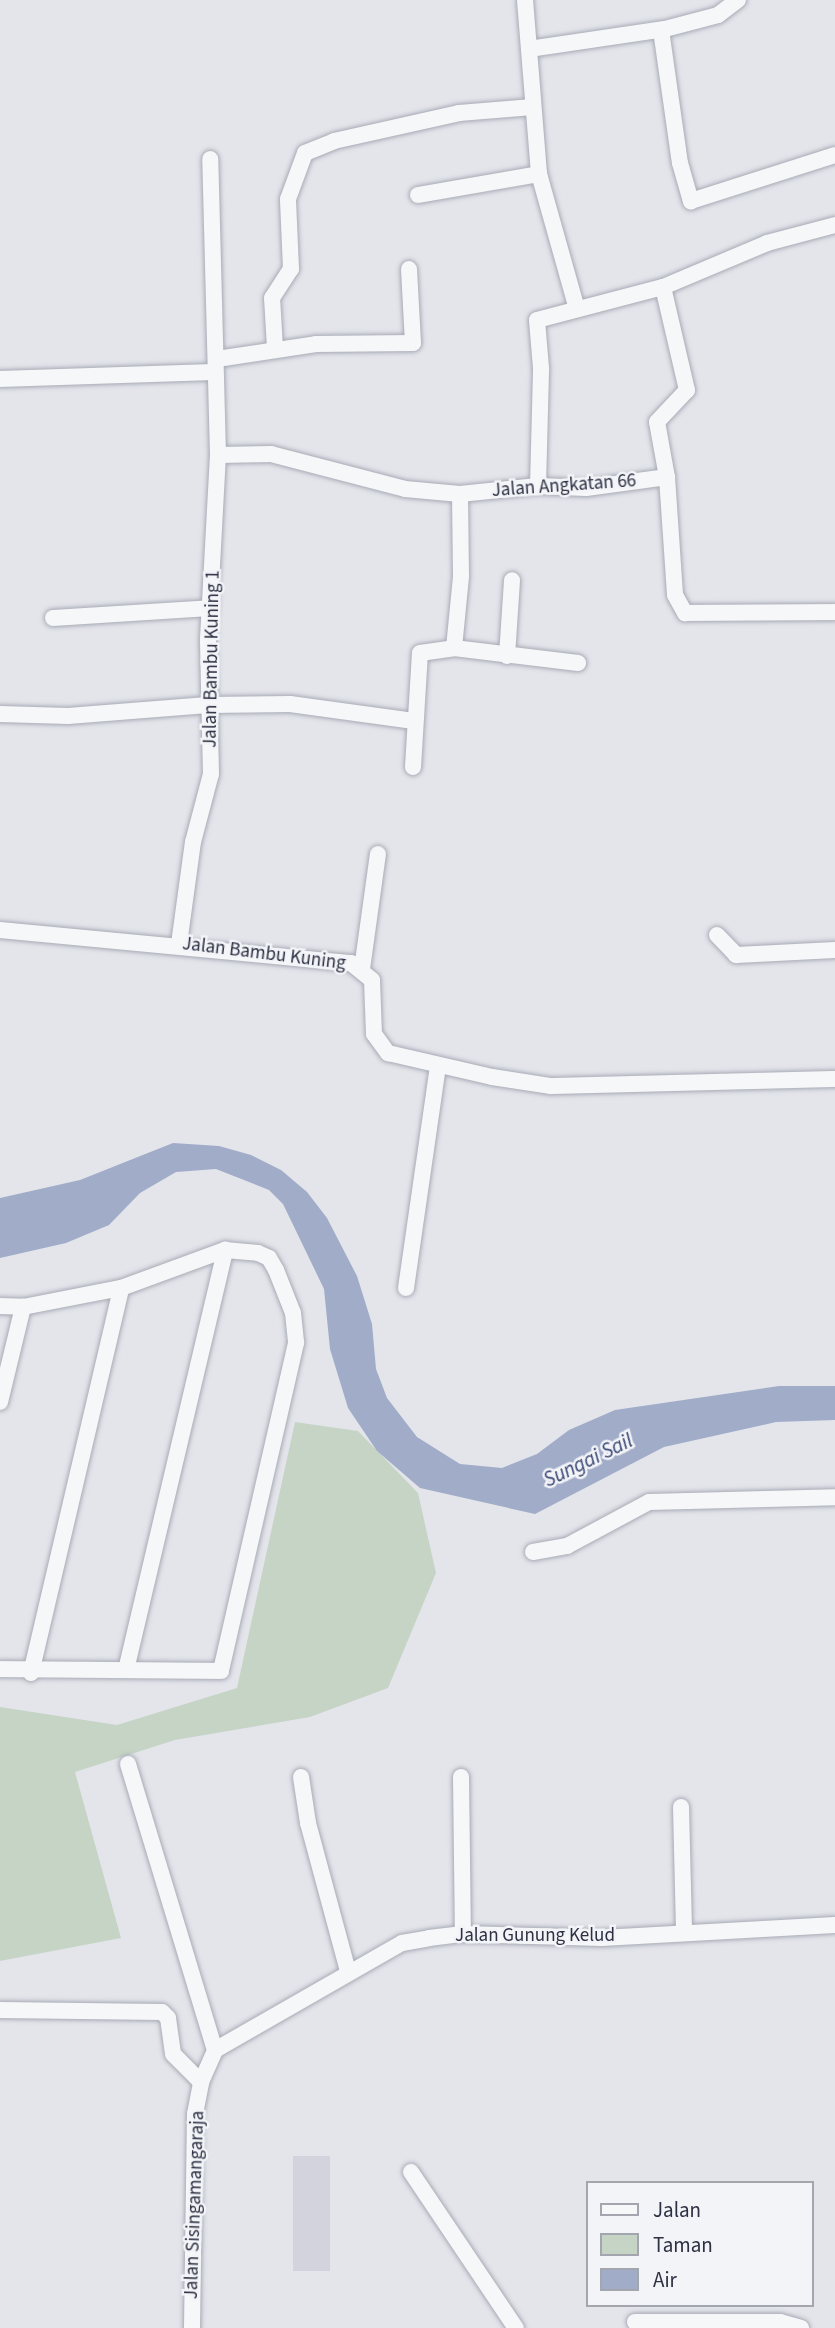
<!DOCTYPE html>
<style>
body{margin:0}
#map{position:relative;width:835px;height:2328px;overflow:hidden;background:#e3e5eb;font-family:"Source Sans 3",sans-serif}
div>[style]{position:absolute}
.built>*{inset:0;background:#d2d3dc;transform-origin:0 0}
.green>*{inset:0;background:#c6d4c5}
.water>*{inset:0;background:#a1acc8}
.roads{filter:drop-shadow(0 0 2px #a8abb5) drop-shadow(0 0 2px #a8abb5)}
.minor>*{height:16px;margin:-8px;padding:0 8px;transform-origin:8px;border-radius:8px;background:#f6f7f9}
span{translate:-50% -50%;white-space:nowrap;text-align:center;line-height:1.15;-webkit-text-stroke:5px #f3f4f8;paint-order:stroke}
.street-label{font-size:19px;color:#2c3042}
.water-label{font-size:21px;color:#384774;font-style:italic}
.legend{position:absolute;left:586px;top:2181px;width:228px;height:126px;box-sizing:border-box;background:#f3f4f8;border:2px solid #a3a6af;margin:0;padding:9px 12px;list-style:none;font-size:21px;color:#2c3042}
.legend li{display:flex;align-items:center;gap:14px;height:35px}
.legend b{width:35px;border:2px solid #a3a6af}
</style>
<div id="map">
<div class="built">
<div style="left:293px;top:2156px;width:37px;height:115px"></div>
</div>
<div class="green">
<div style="clip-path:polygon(295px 1422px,358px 1431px,418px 1493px,436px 1573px,388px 1688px,310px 1717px,175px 1740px,75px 1772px,121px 1938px,0 1961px,0 1707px,117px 1725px,237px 1688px)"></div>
</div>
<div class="water">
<div style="clip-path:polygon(173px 1143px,219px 1146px,251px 1155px,281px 1170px,307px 1192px,327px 1218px,357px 1276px,372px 1324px,376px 1369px,387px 1398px,417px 1437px,460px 1464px,502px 1468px,537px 1454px,569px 1430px,615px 1410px,779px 1386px,835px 1386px,835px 1420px,776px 1422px,664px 1447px,535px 1514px,420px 1488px,377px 1451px,348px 1408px,330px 1349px,324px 1289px,283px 1204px,269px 1190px,216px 1169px,176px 1172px,140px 1193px,109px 1225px,66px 1243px,0 1258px,0 1198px,80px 1180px)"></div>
</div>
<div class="roads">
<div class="minor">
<div style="left:525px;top:0;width:175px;rotate:85.4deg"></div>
<div style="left:539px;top:174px;width:140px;rotate:74.3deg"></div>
<div style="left:661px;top:30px;width:134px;rotate:81.9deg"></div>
<div style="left:680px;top:163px;width:40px;rotate:74deg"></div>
<div style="left:691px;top:201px;width:151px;rotate:-17.7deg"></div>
<div style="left:529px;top:49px;width:137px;rotate:-8.4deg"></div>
<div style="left:665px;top:29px;width:55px;rotate:-14.8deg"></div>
<div style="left:718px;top:15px;width:25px;rotate:-37deg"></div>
<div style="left:418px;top:195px;width:123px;rotate:-9.8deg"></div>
<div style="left:663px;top:287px;width:106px;rotate:76.9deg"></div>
<div style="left:687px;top:390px;width:44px;rotate:133.2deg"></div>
<div style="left:657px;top:422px;width:56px;rotate:79.7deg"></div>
<div style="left:667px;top:477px;width:118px;rotate:86.1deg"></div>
<div style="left:675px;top:595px;width:21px;rotate:61deg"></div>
<div style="left:685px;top:613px;width:150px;rotate:-0.4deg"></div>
<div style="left:275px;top:348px;width:50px;rotate:-93.4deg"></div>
<div style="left:272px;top:298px;width:35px;rotate:-57deg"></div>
<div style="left:291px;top:269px;width:70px;rotate:-92.5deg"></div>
<div style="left:288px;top:199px;width:49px;rotate:-69.7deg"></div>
<div style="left:305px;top:153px;width:31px;rotate:-22deg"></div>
<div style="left:334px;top:141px;width:128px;rotate:-12.6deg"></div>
<div style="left:459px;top:113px;width:74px;rotate:-4.6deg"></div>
<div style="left:217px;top:359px;width:100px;rotate:-8.6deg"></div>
<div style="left:316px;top:344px;width:97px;rotate:-0.6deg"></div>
<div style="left:413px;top:343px;width:74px;rotate:-93.1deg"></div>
<div style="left:0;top:379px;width:213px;rotate:-1.9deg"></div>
<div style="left:218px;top:455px;width:53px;rotate:-1.1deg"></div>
<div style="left:271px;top:454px;width:138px;rotate:14.6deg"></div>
<div style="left:405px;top:489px;width:55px;rotate:5.2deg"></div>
<div style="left:460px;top:494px;width:78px;rotate:-5.9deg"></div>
<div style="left:538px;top:486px;width:48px;rotate:2.4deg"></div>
<div style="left:586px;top:488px;width:82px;rotate:-7.7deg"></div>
<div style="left:538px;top:486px;width:118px;rotate:-88.5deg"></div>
<div style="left:541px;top:368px;width:48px;rotate:-94.8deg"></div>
<div style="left:537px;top:320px;width:130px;rotate:-14.7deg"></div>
<div style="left:663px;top:287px;width:113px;rotate:-22.9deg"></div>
<div style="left:767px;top:243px;width:70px;rotate:-14.8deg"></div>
<div style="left:53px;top:618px;width:157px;rotate:-3.6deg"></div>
<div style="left:454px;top:648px;width:125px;rotate:6.9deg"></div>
<div style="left:507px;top:656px;width:76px;rotate:-86.2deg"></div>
<div style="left:0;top:714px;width:68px;rotate:1.7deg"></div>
<div style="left:68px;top:716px;width:140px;rotate:-4.5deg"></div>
<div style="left:208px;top:705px;width:82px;rotate:-0.7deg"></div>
<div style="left:290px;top:704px;width:125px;rotate:7.8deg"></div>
<div style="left:413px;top:767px;width:114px;rotate:-86.5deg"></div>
<div style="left:420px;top:653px;width:34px;rotate:-8deg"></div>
<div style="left:454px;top:648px;width:72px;rotate:-84.4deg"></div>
<div style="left:461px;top:576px;width:82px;rotate:-90.7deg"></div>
<div style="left:0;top:930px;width:353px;rotate:5.4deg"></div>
<div style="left:351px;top:963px;width:27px;rotate:39deg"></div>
<div style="left:372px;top:980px;width:54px;rotate:87.9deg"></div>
<div style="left:374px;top:1034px;width:24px;rotate:54deg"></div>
<div style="left:388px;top:1053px;width:107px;rotate:13deg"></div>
<div style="left:492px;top:1077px;width:60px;rotate:8.7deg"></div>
<div style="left:551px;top:1086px;width:284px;rotate:-1.4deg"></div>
<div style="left:717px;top:935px;width:28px;rotate:46deg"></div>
<div style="left:736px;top:955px;width:99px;rotate:-2.9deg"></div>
<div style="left:179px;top:944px;width:103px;rotate:-82.2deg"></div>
<div style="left:193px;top:842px;width:70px;rotate:-75.2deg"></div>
<div style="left:211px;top:774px;width:135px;rotate:-91.3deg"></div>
<div style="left:208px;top:639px;width:184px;rotate:-86.9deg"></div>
<div style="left:218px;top:455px;width:296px;rotate:-91.5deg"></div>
<div style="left:362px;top:969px;width:116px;rotate:-82.1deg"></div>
<div style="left:406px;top:1288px;width:225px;rotate:-81.8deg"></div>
<div style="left:0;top:1306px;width:23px;rotate:2deg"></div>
<div style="left:23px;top:1307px;width:100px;rotate:-11deg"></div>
<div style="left:121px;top:1288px;width:111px;rotate:-20.1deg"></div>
<div style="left:225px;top:1250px;width:33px;rotate:5deg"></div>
<div style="left:258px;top:1253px;width:12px;rotate:24deg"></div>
<div style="left:269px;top:1258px;width:14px;rotate:60deg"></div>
<div style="left:276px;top:1270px;width:46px;rotate:68.4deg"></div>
<div style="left:293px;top:1313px;width:30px;rotate:84deg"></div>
<div style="left:296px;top:1343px;width:336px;rotate:102.9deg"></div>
<div style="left:221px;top:1671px;width:221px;rotate:-179.5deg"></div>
<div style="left:0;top:1402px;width:98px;rotate:-76.4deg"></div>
<div style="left:533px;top:1552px;width:35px;rotate:-10deg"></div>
<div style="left:567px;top:1546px;width:93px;rotate:-28.2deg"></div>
<div style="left:649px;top:1502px;width:186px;rotate:-1.5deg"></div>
<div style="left:126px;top:1670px;width:432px;rotate:-76.7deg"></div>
<div style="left:31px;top:1673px;width:395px;rotate:-76.8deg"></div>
<div style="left:128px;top:1764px;width:299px;rotate:73.1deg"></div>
<div style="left:301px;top:1777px;width:47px;rotate:81.3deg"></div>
<div style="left:308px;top:1823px;width:153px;rotate:74.9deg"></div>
<div style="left:461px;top:1777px;width:157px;rotate:89.3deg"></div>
<div style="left:681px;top:1807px;width:126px;rotate:88.6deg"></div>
<div style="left:0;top:2010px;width:162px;rotate:0.7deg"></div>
<div style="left:162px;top:2012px;width:8px;rotate:45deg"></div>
<div style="left:168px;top:2018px;width:36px;rotate:82deg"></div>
<div style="left:173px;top:2054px;width:40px;rotate:45deg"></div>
<div style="left:411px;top:2172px;width:188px;rotate:56.1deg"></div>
<div style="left:635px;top:2322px;width:145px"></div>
<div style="left:780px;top:2322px;width:22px;rotate:16deg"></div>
<div style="left:192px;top:2328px;width:214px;rotate:-89.2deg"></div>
<div style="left:195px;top:2114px;width:33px;rotate:-79deg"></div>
<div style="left:201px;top:2082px;width:35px;rotate:-66deg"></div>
<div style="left:215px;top:2050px;width:215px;rotate:-29.8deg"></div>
<div style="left:402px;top:1943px;width:27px;rotate:-10deg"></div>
<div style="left:429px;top:1938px;width:34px;rotate:-7deg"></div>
<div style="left:463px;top:1934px;width:139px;rotate:1.6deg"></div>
<div style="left:602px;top:1938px;width:233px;rotate:-3.2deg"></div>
</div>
</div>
<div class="street-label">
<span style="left:564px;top:486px;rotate:-4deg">Jalan Angkatan 66</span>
<span style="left:212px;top:659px;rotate:-89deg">Jalan Bambu Kuning 1</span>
<span style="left:264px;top:954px;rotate:7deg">Jalan Bambu Kuning</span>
<span style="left:535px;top:1936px">Jalan Gunung Kelud</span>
<span style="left:195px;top:2205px;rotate:-88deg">Jalan Sisingamangaraja</span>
</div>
<div class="water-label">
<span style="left:588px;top:1460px;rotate:-26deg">Sungai Sail</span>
</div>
<ul class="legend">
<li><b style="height:9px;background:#f6f7f9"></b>Jalan</li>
<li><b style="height:19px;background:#c6d4c5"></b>Taman</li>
<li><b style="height:19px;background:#a1acc8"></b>Air</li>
</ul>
</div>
